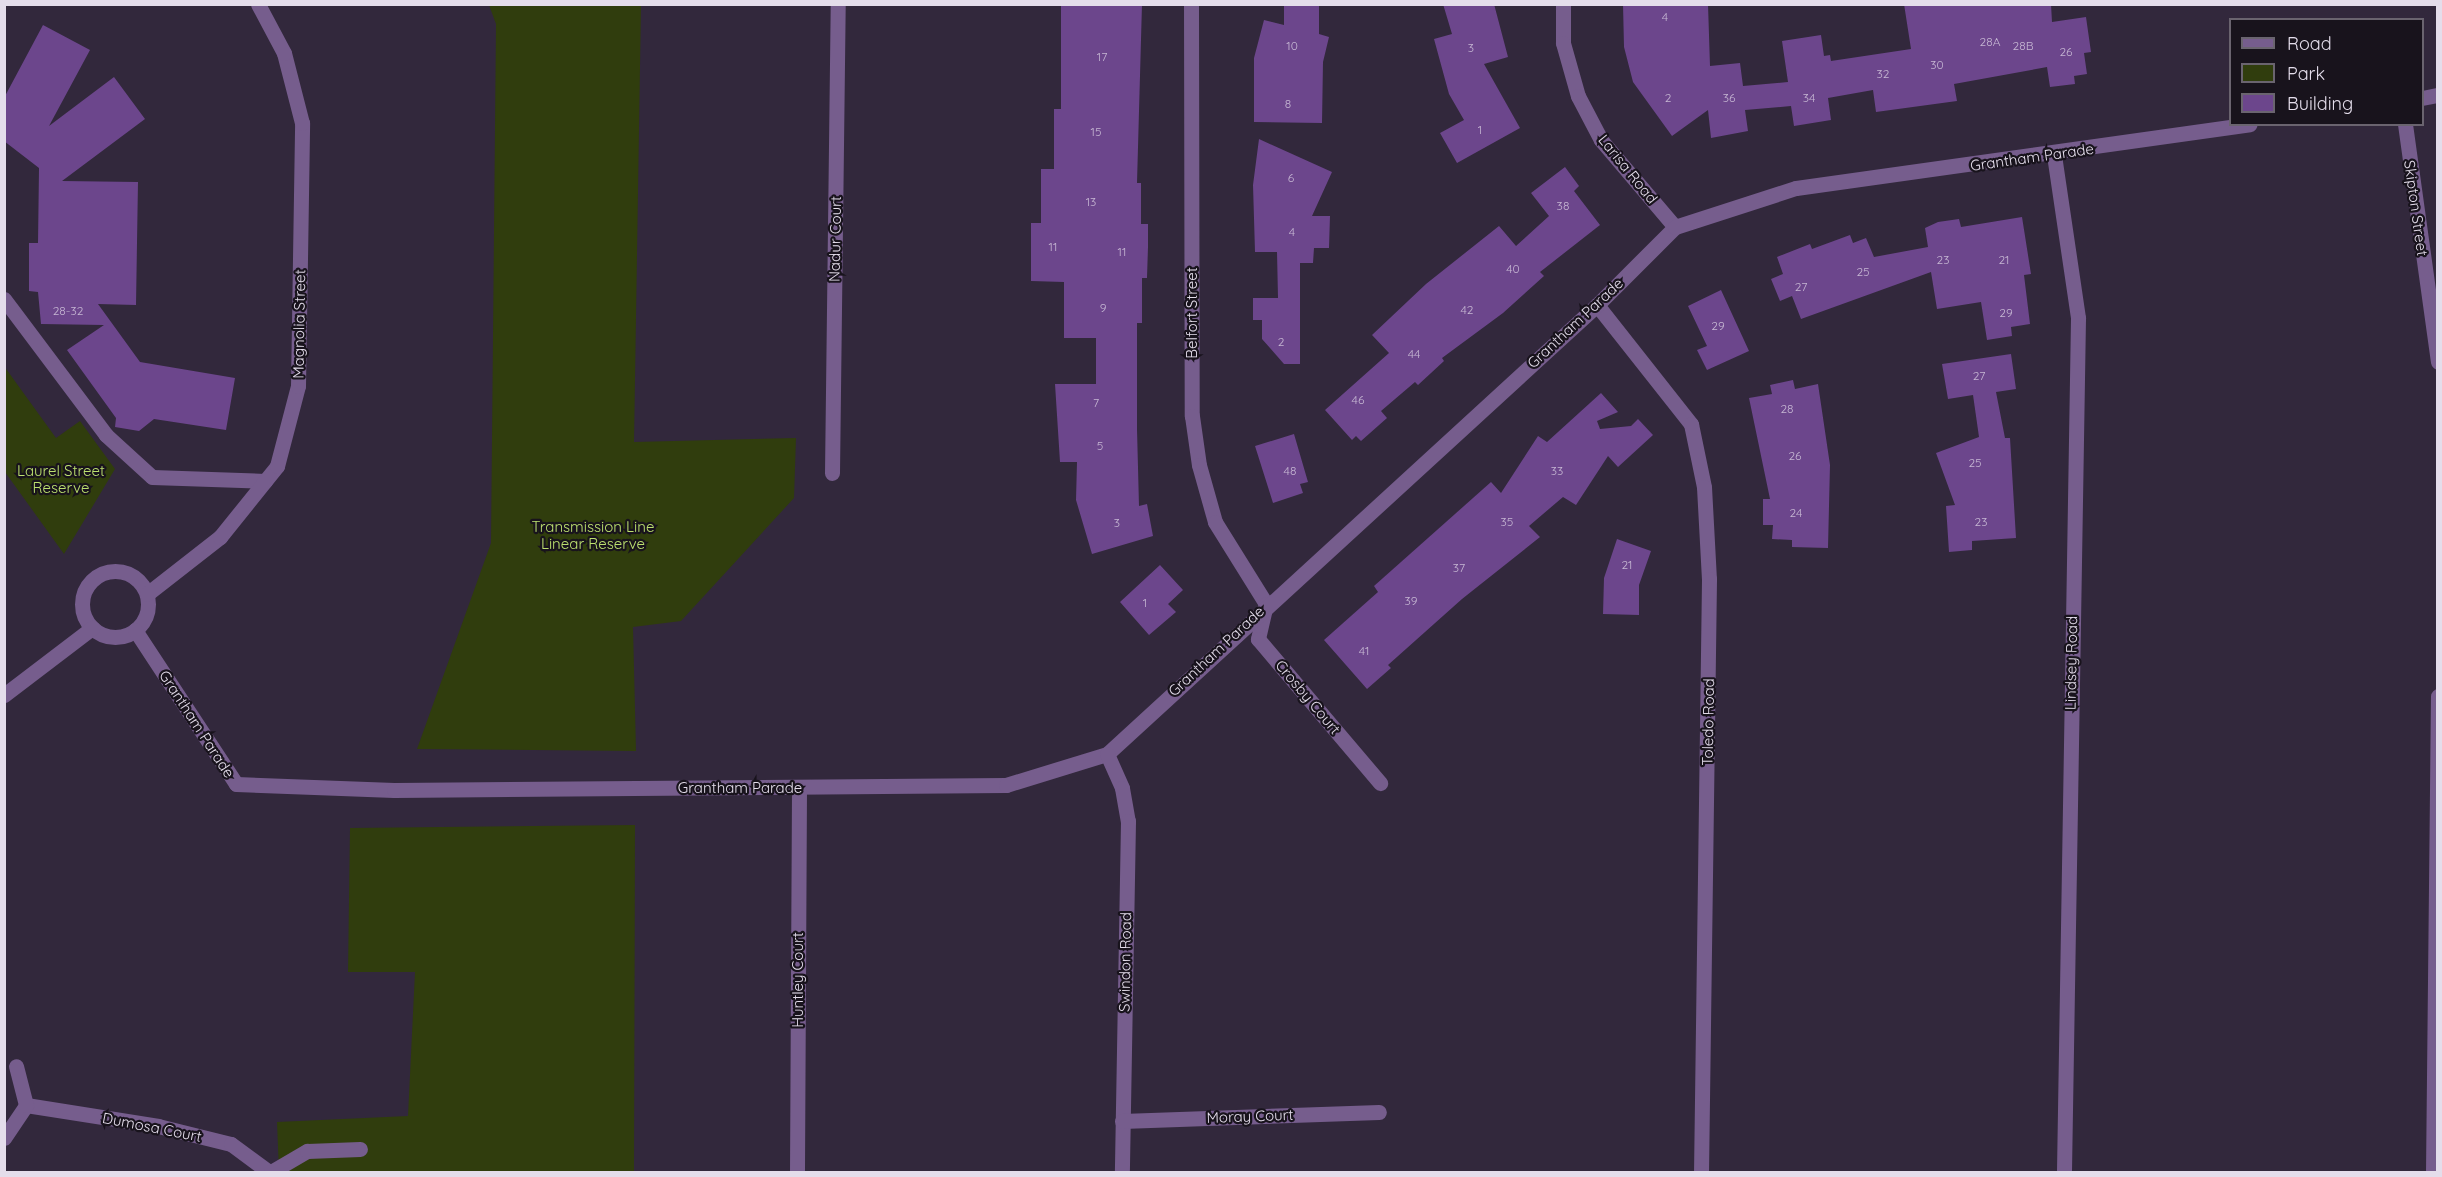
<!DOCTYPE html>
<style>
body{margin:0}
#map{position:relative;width:2442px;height:1177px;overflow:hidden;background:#32283c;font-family:Quicksand,sans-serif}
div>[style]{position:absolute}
.green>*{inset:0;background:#303d0d}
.building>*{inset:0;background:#6c468c}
.street>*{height:15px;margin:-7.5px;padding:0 7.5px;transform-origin:7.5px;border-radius:7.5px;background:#765d8d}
.street>.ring{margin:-7.5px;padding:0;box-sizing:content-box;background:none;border:15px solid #765d8d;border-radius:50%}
span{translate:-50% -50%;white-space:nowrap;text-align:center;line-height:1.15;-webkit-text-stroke:4.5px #18131c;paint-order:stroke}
.number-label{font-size:12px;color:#c6b7d3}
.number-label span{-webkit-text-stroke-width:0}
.street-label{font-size:15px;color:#e4ddeb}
.park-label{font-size:15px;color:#bce06f}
.frame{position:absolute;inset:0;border:6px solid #e4ddeb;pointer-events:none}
.legend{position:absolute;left:2229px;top:18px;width:195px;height:108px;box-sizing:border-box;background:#18131c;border:2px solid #6a646f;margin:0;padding:8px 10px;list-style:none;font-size:18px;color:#e4ddeb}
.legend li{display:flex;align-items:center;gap:12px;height:30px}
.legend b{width:30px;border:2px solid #6a646f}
</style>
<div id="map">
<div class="green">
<div style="clip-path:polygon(489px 5px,641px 5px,634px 442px,796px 438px,794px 498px,681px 621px,633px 627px,636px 751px,417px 749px,491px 543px,496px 24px)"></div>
<div style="clip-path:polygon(4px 366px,56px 438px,80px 421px,115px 469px,64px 554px,5px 472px)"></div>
<div style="clip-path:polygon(635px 825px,634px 1172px,279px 1172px,277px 1122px,408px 1116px,415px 972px,348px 972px,350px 828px)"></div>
</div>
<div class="building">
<div style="clip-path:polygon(1061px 4px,1142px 4px,1137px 183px,1141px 183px,1141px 224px,1148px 224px,1148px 247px,1147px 278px,1142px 278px,1142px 323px,1137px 323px,1137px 429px,1139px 506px,1147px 504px,1153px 536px,1092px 554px,1076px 500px,1077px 462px,1060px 462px,1055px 384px,1096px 384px,1096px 338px,1064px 338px,1064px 282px,1031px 281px,1031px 223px,1041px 223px,1041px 169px,1054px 169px,1054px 109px,1061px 109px)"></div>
<div style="clip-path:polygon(1284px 4px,1319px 4px,1319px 34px,1329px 37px,1323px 62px,1322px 123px,1254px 122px,1254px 58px,1264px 20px,1284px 25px)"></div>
<div style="clip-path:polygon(1443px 4px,1494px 4px,1508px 57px,1484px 64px,1520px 128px,1457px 163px,1440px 133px,1464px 120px,1449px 94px,1434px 39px,1452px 34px)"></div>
<div style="clip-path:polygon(1623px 4px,1708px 4px,1710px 66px,1740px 63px,1743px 86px,1788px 82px,1782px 41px,1821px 35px,1824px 56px,1830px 55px,1831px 61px,1911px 49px,1904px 4px,2051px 4px,2052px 22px,2086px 17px,2091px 52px,2084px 53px,2087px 74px,2074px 76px,2075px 84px,2050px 87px,2047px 67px,1954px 84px,1957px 101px,1876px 112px,1873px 90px,1828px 98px,1831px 120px,1794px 126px,1791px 106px,1745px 110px,1748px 131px,1711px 138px,1708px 110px,1672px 136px,1633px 82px,1624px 47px)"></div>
<div style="clip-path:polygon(43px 25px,90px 50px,49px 126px,114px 77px,145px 119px,62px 181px,138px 182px,136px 305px,98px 304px,140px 362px,235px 378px,226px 430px,154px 419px,139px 431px,115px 427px,116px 418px,67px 350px,104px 325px,41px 324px,38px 292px,29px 291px,29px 243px,38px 243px,39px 168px,4px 141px,4px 98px)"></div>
<div style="clip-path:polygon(1259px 139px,1332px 172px,1312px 216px,1330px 216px,1329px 248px,1314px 248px,1313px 263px,1300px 263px,1300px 364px,1284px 364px,1262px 339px,1262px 320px,1253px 320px,1253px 298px,1278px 298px,1277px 252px,1255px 252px,1253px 185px)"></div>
<div style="clip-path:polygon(1565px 167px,1579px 186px,1574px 191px,1600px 225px,1540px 272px,1544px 276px,1503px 313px,1442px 358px,1444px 361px,1418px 385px,1415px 382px,1381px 411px,1387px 418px,1361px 441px,1356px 436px,1352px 440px,1325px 410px,1389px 353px,1372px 335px,1426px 284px,1499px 226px,1516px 246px,1549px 216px,1531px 193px)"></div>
<div style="clip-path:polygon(2022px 217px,2031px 274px,2024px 275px,2030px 324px,2011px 327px,2012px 336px,1987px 340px,1981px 302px,1937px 309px,1931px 272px,1801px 319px,1792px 296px,1780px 301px,1771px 279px,1783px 274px,1777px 257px,1810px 244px,1812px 249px,1850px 235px,1853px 243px,1866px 238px,1874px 257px,1928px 247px,1925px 228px,1938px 222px,1959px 219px,1961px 227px)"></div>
<div style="clip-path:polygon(1721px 290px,1749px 351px,1707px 370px,1697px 350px,1707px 346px,1688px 306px)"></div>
<div style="clip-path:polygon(2011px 354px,2016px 389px,1996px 392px,2005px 438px,2010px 438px,2016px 538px,1972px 541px,1972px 550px,1949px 552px,1946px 506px,1955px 505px,1936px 453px,1979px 437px,1973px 395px,1948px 399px,1942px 364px)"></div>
<div style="clip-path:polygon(1793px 380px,1795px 389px,1818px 384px,1830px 465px,1828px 548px,1792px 547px,1792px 540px,1772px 539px,1773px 525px,1763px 525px,1763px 499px,1770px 499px,1749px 398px,1772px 394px,1770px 385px)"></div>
<div style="clip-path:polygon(1601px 393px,1618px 412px,1597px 421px,1600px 429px,1631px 426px,1638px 419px,1653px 435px,1618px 467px,1608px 456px,1576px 505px,1563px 497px,1529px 526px,1540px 537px,1462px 599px,1388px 665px,1391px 668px,1367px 689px,1324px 640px,1378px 592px,1374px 586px,1491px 482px,1501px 493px,1538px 436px,1547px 442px)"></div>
<div style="clip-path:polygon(1294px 434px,1308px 482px,1300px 484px,1303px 493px,1273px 503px,1255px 446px)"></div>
<div style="clip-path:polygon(1617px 539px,1651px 551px,1639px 585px,1639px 615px,1603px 614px,1604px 578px)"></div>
<div style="clip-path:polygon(1160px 565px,1183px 590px,1168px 604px,1176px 612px,1149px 635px,1120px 602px)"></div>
</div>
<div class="street">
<div style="left:1191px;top:4px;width:412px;rotate:89.9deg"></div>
<div style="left:1192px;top:416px;width:49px;rotate:81.9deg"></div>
<div style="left:1199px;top:465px;width:59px;rotate:74.3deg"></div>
<div style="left:1215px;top:522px;width:97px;rotate:58.1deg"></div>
<div style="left:1266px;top:604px;width:36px;rotate:103deg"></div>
<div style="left:1258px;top:639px;width:189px;rotate:49.7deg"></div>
<div style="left:1563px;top:4px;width:39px;rotate:90deg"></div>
<div style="left:1563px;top:43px;width:55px;rotate:74.2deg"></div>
<div style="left:1578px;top:96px;width:50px;rotate:62.4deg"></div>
<div style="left:1601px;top:140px;width:114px;rotate:49.6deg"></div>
<div style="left:2422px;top:98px;width:16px;rotate:-11deg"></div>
<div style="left:2405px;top:124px;width:240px;rotate:82.1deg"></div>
<div style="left:2054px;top:155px;width:165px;rotate:81.6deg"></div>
<div style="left:2078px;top:318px;width:854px;rotate:90.94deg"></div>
<div style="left:4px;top:299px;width:170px;rotate:53.1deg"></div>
<div style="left:106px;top:435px;width:62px;rotate:42.4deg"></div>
<div style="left:152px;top:477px;width:113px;rotate:2deg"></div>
<div style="left:1597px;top:305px;width:152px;rotate:51.7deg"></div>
<div style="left:1691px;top:424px;width:64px;rotate:78.3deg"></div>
<div style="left:1704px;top:487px;width:92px;rotate:86.9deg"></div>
<div style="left:1709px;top:579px;width:593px;rotate:90.77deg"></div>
<div style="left:832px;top:473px;width:469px;rotate:-89.3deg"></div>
<div class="ring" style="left:82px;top:571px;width:51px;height:51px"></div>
<div style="left:147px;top:594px;width:93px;rotate:-38deg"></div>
<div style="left:220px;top:537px;width:91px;rotate:-51.2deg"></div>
<div style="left:277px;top:466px;width:83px;rotate:-75.3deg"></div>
<div style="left:298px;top:386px;width:263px;rotate:-89.1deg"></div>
<div style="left:302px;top:123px;width:72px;rotate:-104.4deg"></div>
<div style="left:284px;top:53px;width:55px;rotate:-118deg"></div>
<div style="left:135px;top:630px;width:184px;rotate:56.7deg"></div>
<div style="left:236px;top:784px;width:158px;rotate:2.2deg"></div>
<div style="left:394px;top:790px;width:612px;rotate:-0.47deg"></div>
<div style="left:1006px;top:785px;width:106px;rotate:-17.1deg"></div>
<div style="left:1107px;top:754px;width:665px;rotate:-42.5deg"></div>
<div style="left:1597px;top:305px;width:110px;rotate:-45deg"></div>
<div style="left:1675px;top:227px;width:127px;rotate:-17.9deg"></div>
<div style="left:1796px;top:188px;width:458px;rotate:-8deg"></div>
<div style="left:4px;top:695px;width:111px;rotate:-37.3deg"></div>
<div style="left:1107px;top:754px;width:37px;rotate:66deg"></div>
<div style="left:1122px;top:788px;width:34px;rotate:80deg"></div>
<div style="left:1128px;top:821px;width:351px;rotate:91deg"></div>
<div style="left:26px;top:1105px;width:134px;rotate:9deg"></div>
<div style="left:158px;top:1126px;width:75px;rotate:13.9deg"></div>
<div style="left:231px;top:1144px;width:47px;rotate:36.4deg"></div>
<div style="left:1122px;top:1121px;width:257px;rotate:-2deg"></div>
<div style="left:4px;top:1138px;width:40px;rotate:-56deg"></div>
<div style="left:26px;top:1105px;width:40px;rotate:-104.4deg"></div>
<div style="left:797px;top:1171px;width:382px;rotate:-89.7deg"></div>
<div style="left:271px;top:1172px;width:42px;rotate:-30.3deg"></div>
<div style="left:307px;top:1151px;width:53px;rotate:-2.2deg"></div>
<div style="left:2433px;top:1172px;width:476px;rotate:-89.4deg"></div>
</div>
<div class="number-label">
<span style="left:1665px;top:17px">4</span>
<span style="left:1990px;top:42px">28A</span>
<span style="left:1292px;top:46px">10</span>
<span style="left:2023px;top:46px">28B</span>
<span style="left:1471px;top:48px">3</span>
<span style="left:2066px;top:52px">26</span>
<span style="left:1102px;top:57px">17</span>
<span style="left:1937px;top:65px">30</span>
<span style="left:1883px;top:74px">32</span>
<span style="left:1668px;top:98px">2</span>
<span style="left:1729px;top:98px">36</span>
<span style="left:1809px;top:98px">34</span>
<span style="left:1288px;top:104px">8</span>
<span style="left:1480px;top:130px">1</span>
<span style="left:1096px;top:132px">15</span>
<span style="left:1291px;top:178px">6</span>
<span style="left:1091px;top:202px">13</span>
<span style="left:1563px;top:206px">38</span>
<span style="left:1292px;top:232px">4</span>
<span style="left:1053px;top:247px">11</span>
<span style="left:1122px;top:252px">11</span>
<span style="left:1943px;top:260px">23</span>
<span style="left:2004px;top:260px">21</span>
<span style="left:1513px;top:269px">40</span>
<span style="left:1863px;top:272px">25</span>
<span style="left:1801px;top:287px">27</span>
<span style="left:1103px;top:308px">9</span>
<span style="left:1467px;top:310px">42</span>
<span style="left:68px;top:311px">28-32</span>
<span style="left:2006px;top:313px">29</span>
<span style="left:1718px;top:326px">29</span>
<span style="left:1281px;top:342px">2</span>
<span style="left:1414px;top:354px">44</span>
<span style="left:1979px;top:376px">27</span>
<span style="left:1358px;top:400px">46</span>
<span style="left:1096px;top:403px">7</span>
<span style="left:1787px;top:409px">28</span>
<span style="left:1100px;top:446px">5</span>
<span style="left:1795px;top:456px">26</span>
<span style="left:1975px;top:463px">25</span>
<span style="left:1290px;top:471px">48</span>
<span style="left:1557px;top:471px">33</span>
<span style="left:1796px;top:513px">24</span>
<span style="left:1507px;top:522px">35</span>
<span style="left:1981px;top:522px">23</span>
<span style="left:1117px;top:523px">3</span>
<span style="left:1627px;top:565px">21</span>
<span style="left:1459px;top:568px">37</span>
<span style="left:1411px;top:601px">39</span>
<span style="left:1145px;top:603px">1</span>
<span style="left:1364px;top:651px">41</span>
</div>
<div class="street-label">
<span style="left:2032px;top:157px;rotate:-8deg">Grantham Parade</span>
<span style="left:1628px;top:169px;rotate:51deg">Larisa Road</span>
<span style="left:2416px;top:208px;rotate:82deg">Skipton Street</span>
<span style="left:835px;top:239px;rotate:-89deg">Nadur Court</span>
<span style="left:1192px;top:313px;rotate:-90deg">Belfort Street</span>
<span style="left:1575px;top:323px;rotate:-43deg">Grantham Parade</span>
<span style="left:299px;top:324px;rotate:-89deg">Magnolia Street</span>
<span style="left:1216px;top:651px;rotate:-43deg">Grantham Parade</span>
<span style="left:2071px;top:663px;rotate:-89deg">Lindsey Road</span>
<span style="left:1308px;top:697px;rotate:50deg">Crosby Court</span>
<span style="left:1708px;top:722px;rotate:-89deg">Toledo Road</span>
<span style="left:197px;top:724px;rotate:57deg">Grantham Parade</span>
<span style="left:740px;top:788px">Grantham Parade</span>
<span style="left:1125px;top:962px;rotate:-89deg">Swindon Road</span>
<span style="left:798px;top:980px;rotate:-90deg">Huntley Court</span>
<span style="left:1250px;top:1116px;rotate:-2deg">Moray Court</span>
<span style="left:152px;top:1127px;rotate:11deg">Dumosa Court</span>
</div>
<div class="park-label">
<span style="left:61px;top:479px">Laurel Street<br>Reserve</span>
<span style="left:593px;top:535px">Transmission Line<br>Linear Reserve</span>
</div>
<div class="frame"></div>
<ul class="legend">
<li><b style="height:8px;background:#765d8d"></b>Road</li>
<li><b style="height:16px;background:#303d0d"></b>Park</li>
<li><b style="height:16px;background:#6c468c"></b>Building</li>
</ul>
</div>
